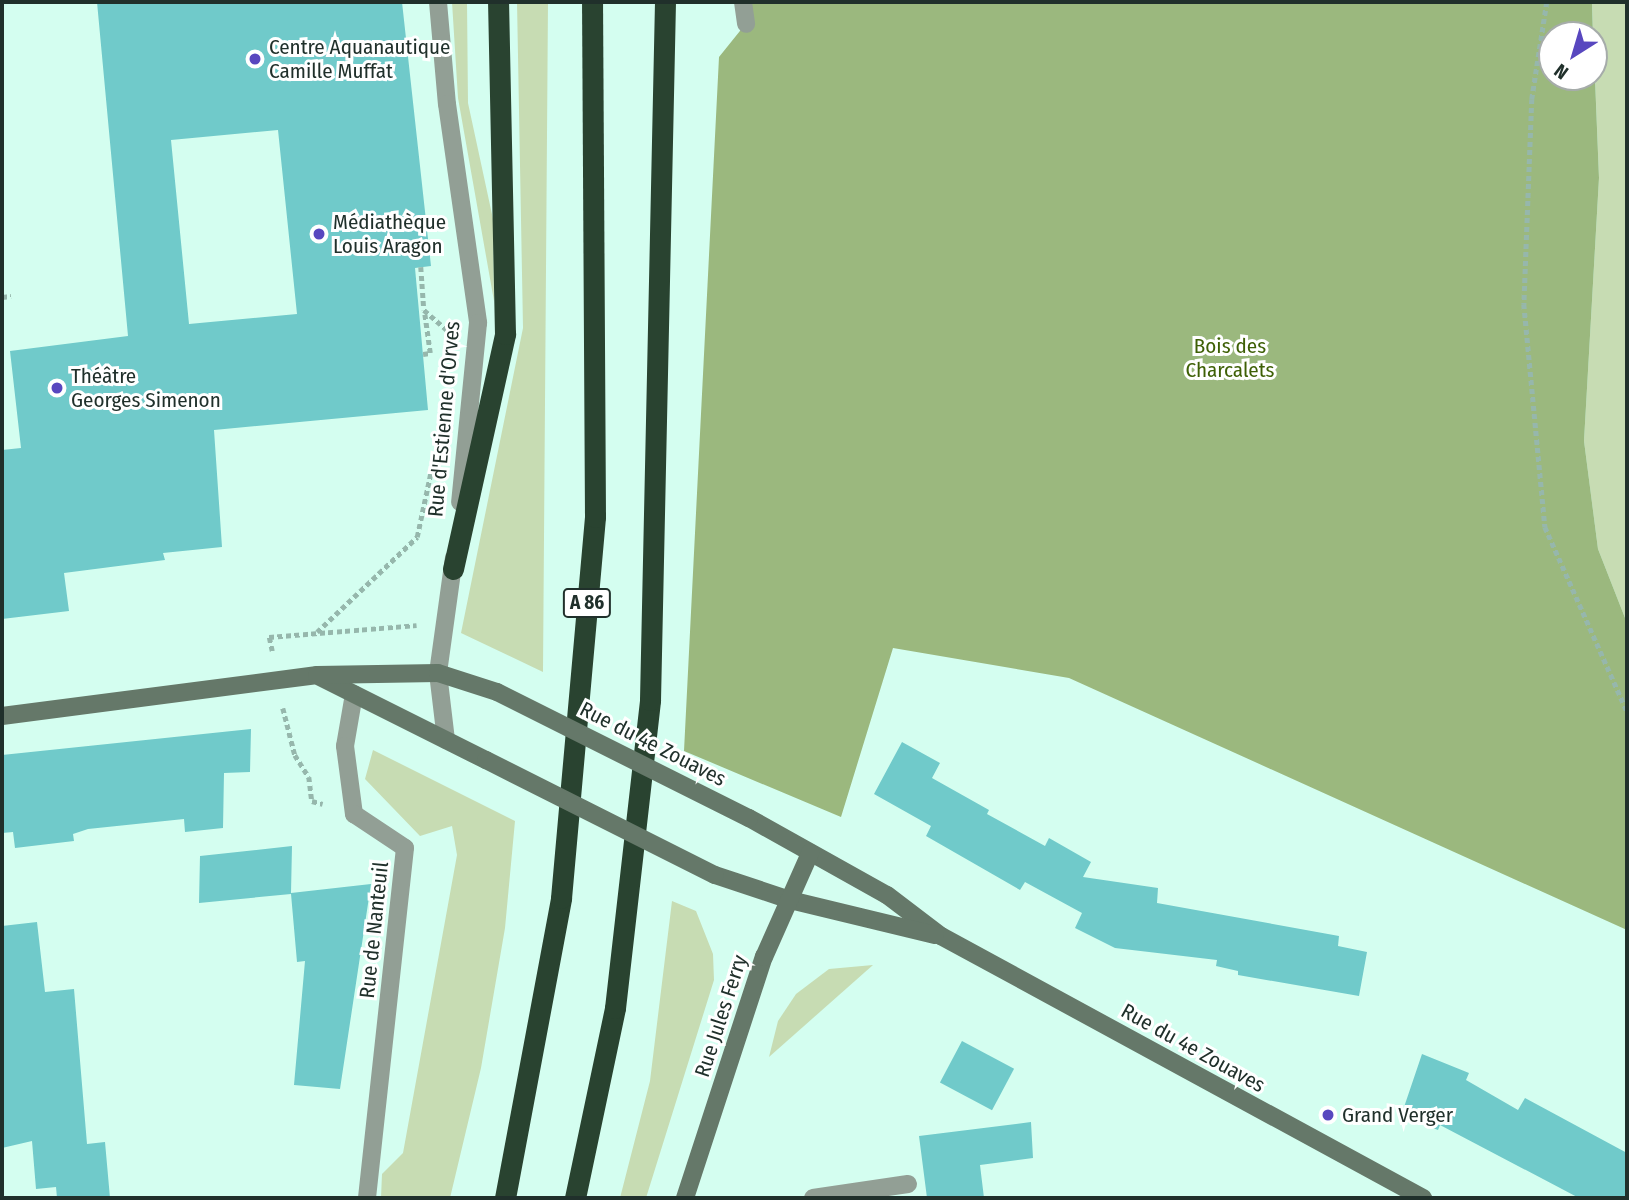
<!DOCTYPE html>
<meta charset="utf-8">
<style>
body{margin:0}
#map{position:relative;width:1629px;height:1200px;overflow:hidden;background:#d4fef0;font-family:"Fira Sans Condensed",sans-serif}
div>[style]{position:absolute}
.green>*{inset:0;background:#c7dcb3}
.forest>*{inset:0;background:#9bb87e}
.building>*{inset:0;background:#70caca;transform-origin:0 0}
.path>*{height:4.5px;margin-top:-2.25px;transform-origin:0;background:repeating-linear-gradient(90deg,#96b7ac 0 5px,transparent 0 8.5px)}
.lane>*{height:18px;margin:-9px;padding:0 9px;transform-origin:9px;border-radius:9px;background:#929f95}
.street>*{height:18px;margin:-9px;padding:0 9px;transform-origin:9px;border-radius:9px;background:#929f95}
.secondary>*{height:18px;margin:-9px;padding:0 9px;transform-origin:9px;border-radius:9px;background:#657869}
.highway>*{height:21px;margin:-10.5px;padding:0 10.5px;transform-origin:10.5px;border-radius:10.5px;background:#294330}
.secondary-bridge>*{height:18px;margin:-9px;padding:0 9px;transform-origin:9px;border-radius:9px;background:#657869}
.dots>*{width:19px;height:19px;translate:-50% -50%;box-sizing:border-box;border:4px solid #fff;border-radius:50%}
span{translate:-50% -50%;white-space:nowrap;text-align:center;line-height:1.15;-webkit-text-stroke:6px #fff;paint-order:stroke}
.shield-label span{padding:2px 5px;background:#fff;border:2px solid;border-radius:5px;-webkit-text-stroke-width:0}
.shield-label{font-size:19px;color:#20302b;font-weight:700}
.poi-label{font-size:21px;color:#20302b}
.left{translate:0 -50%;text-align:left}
.park-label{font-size:21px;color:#3e6006}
.street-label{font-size:21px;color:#20302b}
.frame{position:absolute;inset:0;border:4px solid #20302b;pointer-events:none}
.north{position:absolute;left:1538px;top:21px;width:70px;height:70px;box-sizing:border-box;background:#fff;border:2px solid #a6acaa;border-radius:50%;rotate:217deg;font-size:19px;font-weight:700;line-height:28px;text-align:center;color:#20302b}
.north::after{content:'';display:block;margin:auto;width:24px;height:32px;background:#5847bf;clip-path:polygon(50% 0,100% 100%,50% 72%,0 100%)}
</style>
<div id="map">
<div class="green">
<div style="clip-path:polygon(452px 2px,467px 2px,468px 103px,493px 219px,494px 301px,458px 98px)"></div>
<div style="clip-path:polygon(517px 2px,548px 2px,543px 672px,461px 633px,523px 328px)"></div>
<div style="clip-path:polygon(1592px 2px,1627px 2px,1627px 623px,1598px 549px,1584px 441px,1599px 178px)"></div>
<div style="clip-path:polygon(373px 750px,515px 821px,505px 928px,481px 1068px,450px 1198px,381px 1198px,382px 1174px,403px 1153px,457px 855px,452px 826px,420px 836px,365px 779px)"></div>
<div style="clip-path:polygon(672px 901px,696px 911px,713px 954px,714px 980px,646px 1198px,620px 1198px,650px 1081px)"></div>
<div style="clip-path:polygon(873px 965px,769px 1057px,778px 1021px,796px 994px,829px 969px)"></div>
</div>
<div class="forest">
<div style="clip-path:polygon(752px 2px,1592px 2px,1593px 35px,1552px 35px,1552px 77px,1594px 77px,1594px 54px,1599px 178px,1584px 441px,1598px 549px,1627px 623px,1627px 930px,1069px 678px,893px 648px,841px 817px,684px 751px,719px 57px,752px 16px)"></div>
</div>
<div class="building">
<div style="clip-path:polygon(evenodd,97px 2px,402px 2px,431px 266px,415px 268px,428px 410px,214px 430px,222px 547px,163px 553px,165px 560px,64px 573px,69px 611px,2px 619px,2px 450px,21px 448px,10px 351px,128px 336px,97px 2px,278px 130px,297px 314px,189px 324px,171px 140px,278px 130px)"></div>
<div style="clip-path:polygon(251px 729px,250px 772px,224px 773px,223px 828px,185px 832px,184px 819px,88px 829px,73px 834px,74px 841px,15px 848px,13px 832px,2px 833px,2px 755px)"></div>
<div style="clip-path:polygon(902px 742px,940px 763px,932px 778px,989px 810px,987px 814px,1045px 846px,1049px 838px,1091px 862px,1083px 877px,1158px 888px,1157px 903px,1339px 936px,1338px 946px,1367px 952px,1359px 996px,1238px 975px,1238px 971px,1216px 966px,1217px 960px,1115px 948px,1075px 928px,1082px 913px,1025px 882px,1020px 890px,926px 836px,931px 826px,874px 794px)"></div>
<div style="clip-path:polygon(292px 846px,291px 893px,371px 884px,340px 1089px,294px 1085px,305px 961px,297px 962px,291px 894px,199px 903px,200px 856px)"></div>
<div style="clip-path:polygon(37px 922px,45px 992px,74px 989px,87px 1144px,105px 1142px,110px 1198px,57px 1198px,56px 1187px,36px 1189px,32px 1141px,2px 1148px,2px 926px)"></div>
<div style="left:962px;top:1041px;width:59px;height:47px;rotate:28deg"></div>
<div style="clip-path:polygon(1422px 1054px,1469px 1073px,1466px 1080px,1518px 1110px,1525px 1098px,1627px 1153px,1627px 1198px,1579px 1198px,1440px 1125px,1438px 1130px,1401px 1116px)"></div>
<div style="clip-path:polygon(1031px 1122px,1033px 1158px,980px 1165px,984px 1198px,927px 1198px,919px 1136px)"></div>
</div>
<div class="path">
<div style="left:1547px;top:2px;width:98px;rotate:98.8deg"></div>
<div style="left:1532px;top:99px;width:205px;rotate:92.2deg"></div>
<div style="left:1524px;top:304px;width:224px;rotate:84.6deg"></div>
<div style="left:1545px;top:527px;width:201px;rotate:66deg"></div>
<div style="left:421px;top:267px;width:43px;rotate:86deg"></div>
<div style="left:2px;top:297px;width:9px;rotate:-6deg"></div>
<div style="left:423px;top:354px;width:7px;rotate:-8deg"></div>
<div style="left:430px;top:353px;width:43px;rotate:-97.9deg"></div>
<div style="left:424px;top:310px;width:32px;rotate:41deg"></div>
<div style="left:317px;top:632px;width:138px;rotate:-43.5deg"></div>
<div style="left:417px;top:537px;width:67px;rotate:-78deg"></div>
<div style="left:272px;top:651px;width:14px;rotate:-102deg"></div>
<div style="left:269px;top:637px;width:148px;rotate:-4.6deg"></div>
<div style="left:283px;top:708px;width:49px;rotate:75.7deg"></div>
<div style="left:295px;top:755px;width:26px;rotate:58deg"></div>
<div style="left:309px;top:777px;width:24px;rotate:83deg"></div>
<div style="left:312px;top:801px;width:11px;rotate:15deg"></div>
</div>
<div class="lane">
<div style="left:743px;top:2px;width:22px;rotate:82deg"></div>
<div style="left:813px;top:1198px;width:96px;rotate:-8.4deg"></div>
</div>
<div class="street">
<div style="left:438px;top:2px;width:102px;rotate:85deg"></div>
<div style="left:447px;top:104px;width:221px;rotate:81.9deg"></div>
<div style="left:478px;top:323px;width:180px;rotate:95.7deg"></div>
<div style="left:354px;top:694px;width:53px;rotate:99.8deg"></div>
<div style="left:345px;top:746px;width:69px;rotate:82.5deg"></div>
<div style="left:354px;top:814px;width:61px;rotate:33.7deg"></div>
<div style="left:405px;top:848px;width:352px;rotate:96.2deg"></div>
<div style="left:446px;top:740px;width:67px;rotate:-96.8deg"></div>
<div style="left:438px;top:673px;width:116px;rotate:-82.1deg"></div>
</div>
<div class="secondary">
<div style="left:320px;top:677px;width:186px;rotate:26.6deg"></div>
<div style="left:2px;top:716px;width:318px;rotate:-7.4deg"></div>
<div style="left:317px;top:675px;width:121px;rotate:-0.9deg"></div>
<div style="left:438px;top:673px;width:62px;rotate:17.9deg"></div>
<div style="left:749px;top:818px;width:158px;rotate:29.2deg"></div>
<div style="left:887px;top:895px;width:68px;rotate:37.2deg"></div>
<div style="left:941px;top:936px;width:549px;rotate:28.53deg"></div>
<div style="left:715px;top:875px;width:79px;rotate:18.4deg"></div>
<div style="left:790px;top:900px;width:149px;rotate:13.6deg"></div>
<div style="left:685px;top:1198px;width:254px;rotate:-71.9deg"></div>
<div style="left:764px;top:957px;width:114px;rotate:-66.1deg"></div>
</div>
<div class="highway">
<div style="left:453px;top:569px;width:241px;rotate:-77.5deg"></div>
<div style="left:505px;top:334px;width:332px;rotate:-91.2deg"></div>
<div style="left:505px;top:1198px;width:305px;rotate:-79.4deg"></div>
<div style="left:561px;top:898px;width:383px;rotate:-84.9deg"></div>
<div style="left:595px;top:517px;width:515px;rotate:-90.33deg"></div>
<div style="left:575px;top:1198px;width:194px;rotate:-78.1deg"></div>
<div style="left:615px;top:1008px;width:310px;rotate:-83.5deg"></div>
<div style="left:650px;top:700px;width:698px;rotate:-88.77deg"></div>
</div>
<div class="secondary-bridge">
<div style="left:497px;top:692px;width:282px;rotate:26.6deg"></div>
<div style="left:486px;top:760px;width:256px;rotate:26.7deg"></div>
</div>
<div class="dots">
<div style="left:255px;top:59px;background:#5847bf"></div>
<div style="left:319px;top:234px;background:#5847bf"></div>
<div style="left:57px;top:388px;background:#5847bf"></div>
<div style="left:1328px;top:1115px;background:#5847bf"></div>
</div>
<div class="shield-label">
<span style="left:587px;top:603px">A 86</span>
</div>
<div class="poi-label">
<span class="left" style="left:269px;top:59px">Centre Aquanautique<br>Camille Muffat</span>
<span class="left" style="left:333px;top:234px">Médiathèque<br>Louis Aragon</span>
<span class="left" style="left:71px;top:388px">Théâtre<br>Georges Simenon</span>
<span class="left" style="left:1342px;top:1115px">Grand Verger</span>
</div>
<div class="park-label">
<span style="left:1230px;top:358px">Bois des<br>Charcalets</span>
</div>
<div class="street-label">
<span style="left:444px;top:419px;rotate:-85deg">Rue d'Estienne d'Orves</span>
<span style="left:653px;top:744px;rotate:27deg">Rue du 4e Zouaves</span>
<span style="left:374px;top:930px;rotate:-84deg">Rue de Nanteuil</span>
<span style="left:721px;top:1016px;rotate:-72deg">Rue Jules Ferry</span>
<span style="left:1193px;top:1048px;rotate:29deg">Rue du 4e Zouaves</span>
</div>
<div class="frame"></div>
<div class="north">N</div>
</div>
